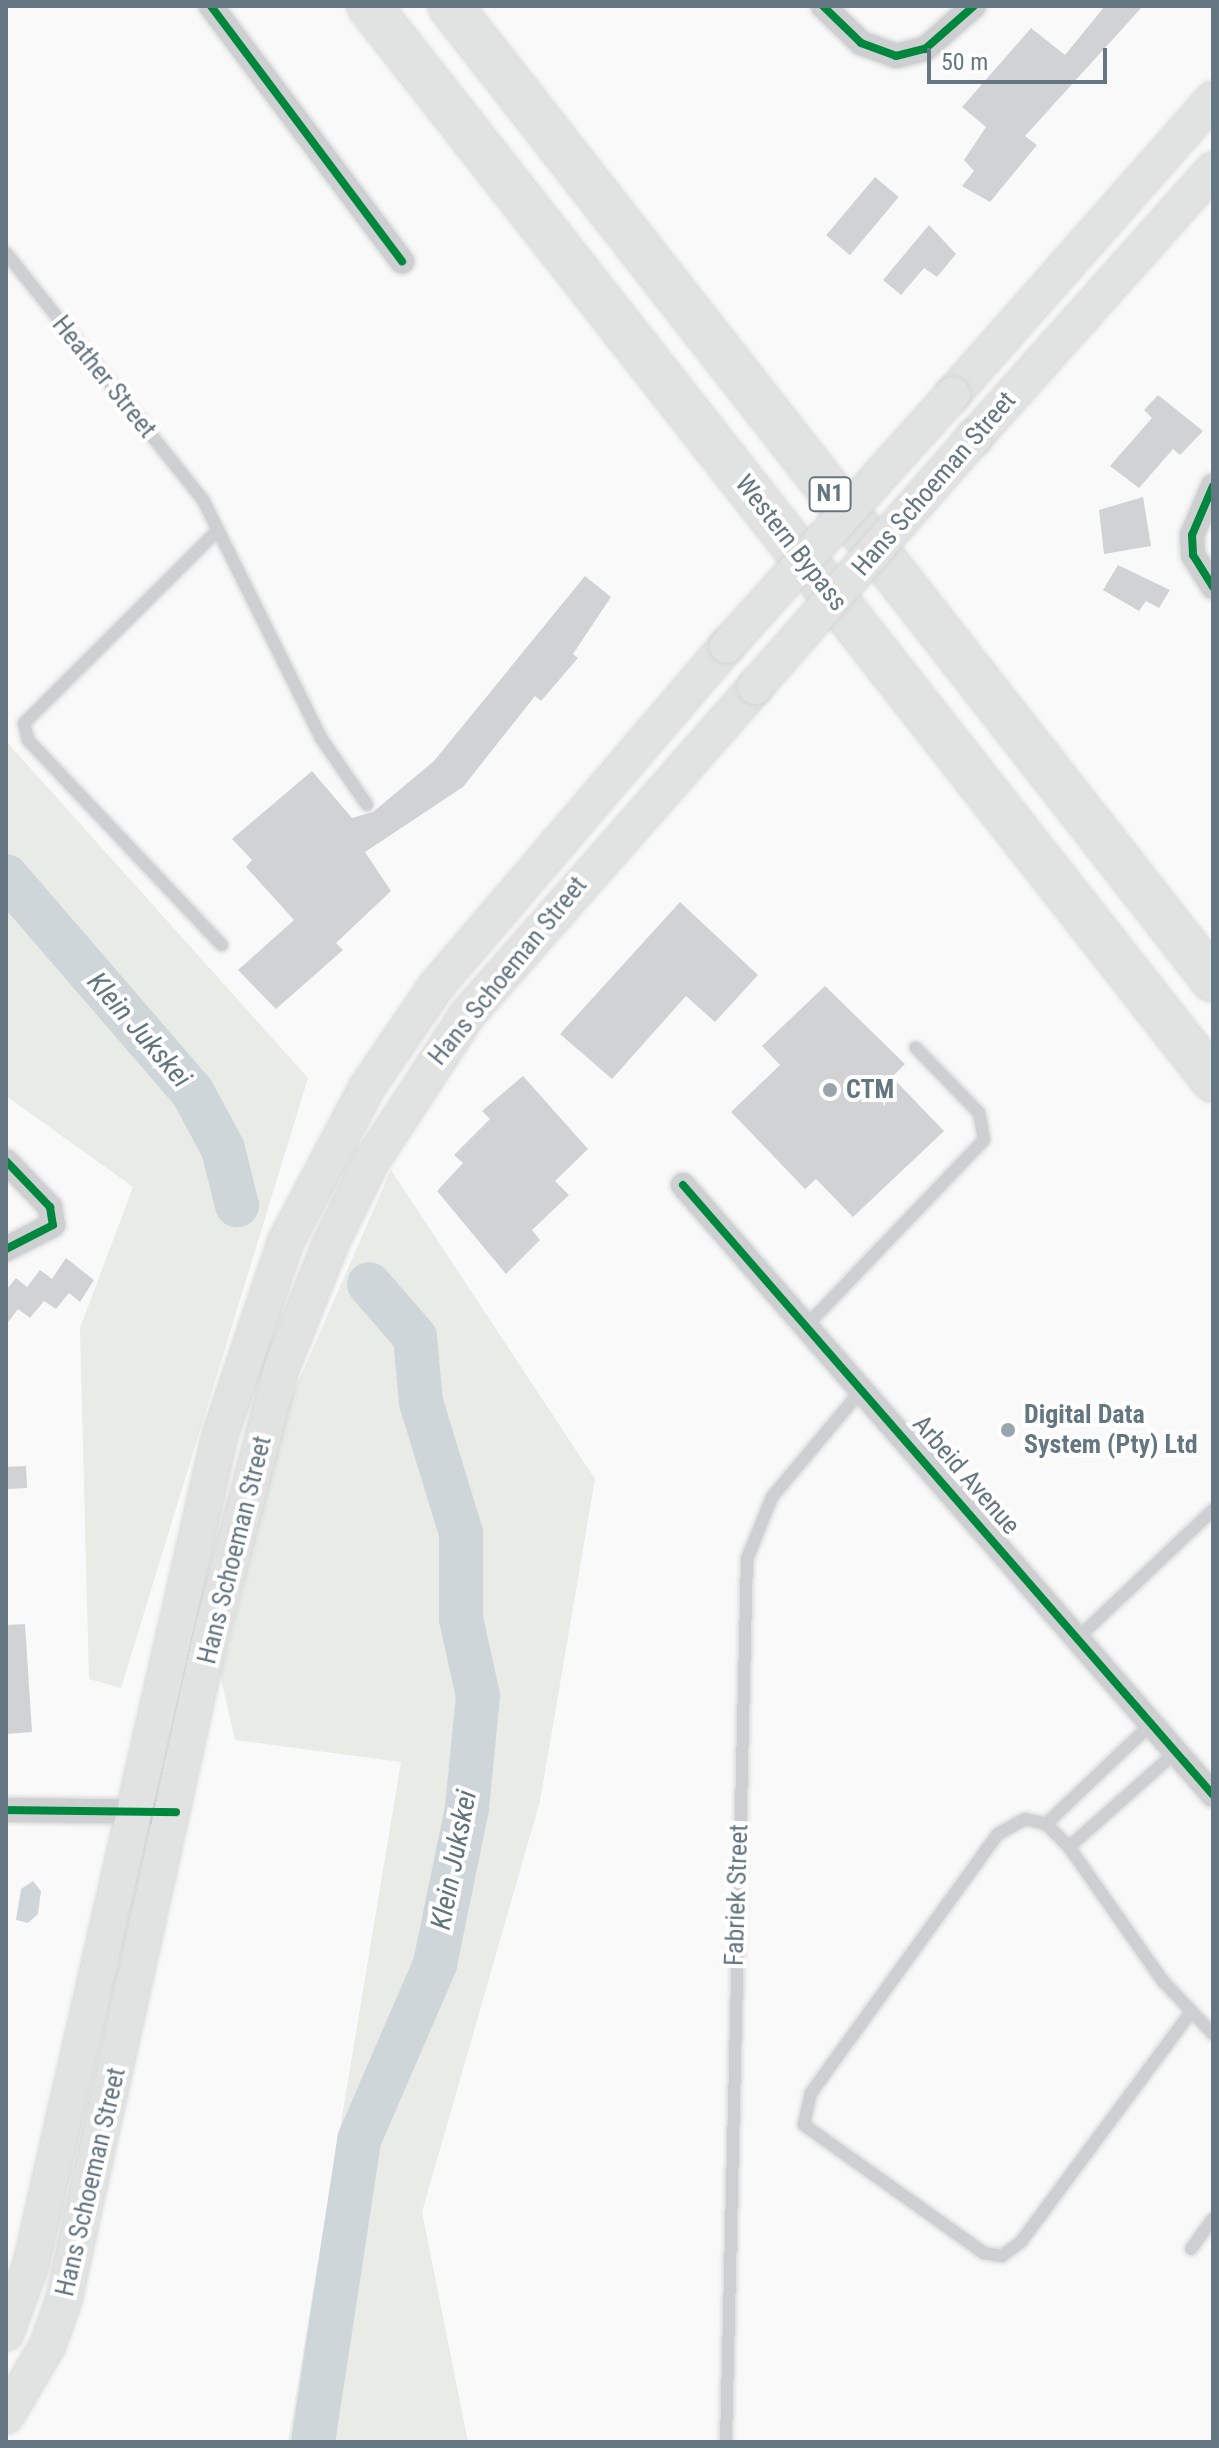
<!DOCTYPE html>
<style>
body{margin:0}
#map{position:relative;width:1219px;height:2448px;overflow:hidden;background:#f9f9f9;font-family:"Roboto Condensed",sans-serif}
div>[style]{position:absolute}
.green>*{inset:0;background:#e8ebe6}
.water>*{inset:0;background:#ced6d9}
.river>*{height:44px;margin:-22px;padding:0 22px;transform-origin:22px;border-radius:22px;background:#ced6d9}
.building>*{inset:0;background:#d0d2d3;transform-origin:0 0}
.roads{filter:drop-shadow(0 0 2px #d5d6d7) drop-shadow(0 0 2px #d5d6d7)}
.service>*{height:12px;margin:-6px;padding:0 6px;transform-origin:6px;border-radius:6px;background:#cecfd0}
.minor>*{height:24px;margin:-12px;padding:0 12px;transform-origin:12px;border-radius:12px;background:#cecfd0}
.secondary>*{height:34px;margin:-17px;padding:0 17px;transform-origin:17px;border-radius:17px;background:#e1e2e2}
.motorway>*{height:42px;margin:-21px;padding:0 21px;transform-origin:21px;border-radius:21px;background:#e1e2e2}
.bridges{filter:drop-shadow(0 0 2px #d5d6d7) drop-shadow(0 0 2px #d5d6d7)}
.secondary-bridge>*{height:34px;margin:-17px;padding:0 17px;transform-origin:17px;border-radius:17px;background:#e1e2e2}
.cycleway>*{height:8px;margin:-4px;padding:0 4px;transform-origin:4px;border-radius:4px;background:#00873e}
.dots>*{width:22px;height:22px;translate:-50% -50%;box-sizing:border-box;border:4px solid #fff;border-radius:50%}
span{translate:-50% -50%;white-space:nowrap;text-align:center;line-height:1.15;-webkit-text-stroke:8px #fff;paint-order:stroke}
.shield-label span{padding:2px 6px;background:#fff;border:2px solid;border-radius:6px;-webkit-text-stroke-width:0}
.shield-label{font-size:24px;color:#657683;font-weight:700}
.street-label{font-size:26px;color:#657683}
.poi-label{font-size:26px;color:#657683;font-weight:700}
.left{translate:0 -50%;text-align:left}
.water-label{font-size:28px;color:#60757c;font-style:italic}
.frame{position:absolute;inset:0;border:8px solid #657683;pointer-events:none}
.scale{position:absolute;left:927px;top:48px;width:180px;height:36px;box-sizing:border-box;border:4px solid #657683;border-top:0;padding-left:10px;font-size:24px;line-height:28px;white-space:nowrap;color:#657683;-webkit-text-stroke:6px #fff;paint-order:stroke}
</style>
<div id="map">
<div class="green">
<div style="clip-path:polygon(6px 741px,308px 1078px,121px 1688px,89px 1679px,80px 1328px,133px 1187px,6px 1096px)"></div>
<div style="clip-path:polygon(391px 1170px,595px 1479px,540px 1801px,422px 2212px,468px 2442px,288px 2442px,401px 1762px,235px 1740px,220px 1674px,289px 1403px)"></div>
</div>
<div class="water">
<div style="clip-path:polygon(33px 1881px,41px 1891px,38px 1914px,28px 1923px,16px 1920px,21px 1889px)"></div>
</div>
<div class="river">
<div style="left:6px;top:876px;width:286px;rotate:49.2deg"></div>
<div style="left:193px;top:1093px;width:64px;rotate:61.8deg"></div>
<div style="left:223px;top:1149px;width:58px;rotate:76deg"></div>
<div style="left:313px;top:2442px;width:305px;rotate:-81.3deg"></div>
<div style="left:359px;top:2140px;width:192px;rotate:-66.6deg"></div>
<div style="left:435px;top:1964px;width:159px;rotate:-78.4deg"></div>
<div style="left:467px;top:1808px;width:113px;rotate:-84.4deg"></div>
<div style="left:478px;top:1696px;width:79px;rotate:-102.4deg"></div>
<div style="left:461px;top:1619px;width:86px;rotate:-90deg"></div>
<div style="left:461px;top:1533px;width:137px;rotate:-107deg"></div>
<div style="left:421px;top:1402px;width:65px;rotate:-95.3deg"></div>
<div style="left:415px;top:1337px;width:70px;rotate:-131deg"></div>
</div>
<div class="building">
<div style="clip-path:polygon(1105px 6px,1143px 6px,1025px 136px,1037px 145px,990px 202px,962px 186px,974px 171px,964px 160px,986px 127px,962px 107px,1031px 28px,1065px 55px)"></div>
<div style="left:875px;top:177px;width:31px;height:76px;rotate:40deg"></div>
<div style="clip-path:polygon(929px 225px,956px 254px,937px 277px,924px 268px,901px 295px,883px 280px)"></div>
<div style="clip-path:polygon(1158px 395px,1203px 431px,1180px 455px,1173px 449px,1139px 488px,1110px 466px,1152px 418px,1144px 410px)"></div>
<div style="clip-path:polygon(1143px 497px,1151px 546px,1104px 554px,1099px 510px)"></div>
<div style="clip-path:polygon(1118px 565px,1170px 590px,1159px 608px,1146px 601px,1139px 611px,1103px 590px)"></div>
<div style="clip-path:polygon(585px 576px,611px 597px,573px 654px,578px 658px,541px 701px,535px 696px,463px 787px,365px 852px,391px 891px,336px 943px,343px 950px,276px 1009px,238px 970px,294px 920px,246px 867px,252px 860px,232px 839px,312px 771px,352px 818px,373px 812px,434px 761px)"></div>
<div style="clip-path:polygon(680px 902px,758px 975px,715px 1022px,686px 996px,612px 1079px,560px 1034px)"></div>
<div style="clip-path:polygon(825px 986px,905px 1064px,892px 1077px,944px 1131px,853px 1217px,816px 1179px,805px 1189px,731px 1112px,780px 1065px,762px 1046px)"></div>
<div style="clip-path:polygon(523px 1076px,588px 1149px,555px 1181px,569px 1195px,532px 1230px,540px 1240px,506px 1274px,437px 1191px,463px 1163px,454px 1155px,490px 1119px,482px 1111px)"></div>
<div style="clip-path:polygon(66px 1258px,94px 1280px,80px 1302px,69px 1293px,56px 1309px,44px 1301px,30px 1318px,18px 1309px,6px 1325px,6px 1290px,16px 1278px,27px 1287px,40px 1270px,52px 1279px)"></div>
<div style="left:26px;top:1466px;width:22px;height:20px;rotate:87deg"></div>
<div style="clip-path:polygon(25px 1624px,32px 1732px,6px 1734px,6px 1625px)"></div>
</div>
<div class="roads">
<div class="service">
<div style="left:6px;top:253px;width:316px;rotate:51.4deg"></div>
<div style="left:203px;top:500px;width:266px;rotate:63.6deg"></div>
<div style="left:321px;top:738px;width:81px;rotate:55.5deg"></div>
<div style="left:217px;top:531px;width:272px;rotate:135.1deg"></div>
<div style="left:24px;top:723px;width:17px;rotate:77deg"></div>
<div style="left:28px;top:740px;width:282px;rotate:46.6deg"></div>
<div style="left:809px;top:1323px;width:253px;rotate:-46.3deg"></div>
<div style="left:984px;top:1140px;width:27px;rotate:-100deg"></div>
<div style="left:979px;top:1113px;width:91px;rotate:-134.1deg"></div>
<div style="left:1079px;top:1637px;width:185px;rotate:-43.5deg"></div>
<div style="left:1046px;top:1824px;width:146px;rotate:-43.6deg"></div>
<div style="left:1069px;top:1847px;width:143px;rotate:-41.6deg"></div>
<div style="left:1191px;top:2012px;width:286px;rotate:126.5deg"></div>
<div style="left:1021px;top:2242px;width:24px;rotate:144deg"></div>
<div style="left:1002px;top:2256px;width:18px;rotate:-171deg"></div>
<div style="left:984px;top:2253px;width:221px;rotate:-144.6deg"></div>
<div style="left:804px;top:2125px;width:33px;rotate:-78deg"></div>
<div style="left:811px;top:2093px;width:319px;rotate:-54.2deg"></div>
<div style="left:998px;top:1834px;width:31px;rotate:-29deg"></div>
<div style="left:1025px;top:1819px;width:22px;rotate:13deg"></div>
<div style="left:1046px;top:1824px;width:33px;rotate:45deg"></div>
<div style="left:1069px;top:1847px;width:164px;rotate:55deg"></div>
<div style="left:1163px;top:1981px;width:73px;rotate:46.7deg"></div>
<div style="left:1191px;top:2249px;width:37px;rotate:-54deg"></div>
<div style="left:726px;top:2442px;width:883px;rotate:-88.64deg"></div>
<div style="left:747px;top:1559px;width:67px;rotate:-68deg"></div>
<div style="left:772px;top:1497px;width:142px;rotate:-50.1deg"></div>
</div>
<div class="minor">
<div style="left:211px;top:6px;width:319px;rotate:53.2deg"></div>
<div style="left:823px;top:6px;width:53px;rotate:44.2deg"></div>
<div style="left:861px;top:43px;width:37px;rotate:20deg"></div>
<div style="left:896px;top:56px;width:30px;rotate:-14deg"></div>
<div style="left:925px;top:49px;width:65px;rotate:-41.3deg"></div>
<div style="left:1213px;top:486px;width:53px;rotate:113.2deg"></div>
<div style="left:1192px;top:535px;width:20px;rotate:87deg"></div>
<div style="left:1193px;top:555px;width:38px;rotate:58deg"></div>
<div style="left:6px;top:1161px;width:64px;rotate:46.3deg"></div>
<div style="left:50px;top:1207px;width:18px;rotate:81deg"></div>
<div style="left:53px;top:1225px;width:53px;rotate:152.9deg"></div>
<div style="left:683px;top:1185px;width:808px;rotate:49.01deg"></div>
<div style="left:6px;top:1810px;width:170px;rotate:0.7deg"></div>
</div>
<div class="secondary">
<div style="left:953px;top:394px;width:393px;rotate:-48.6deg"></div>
<div style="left:974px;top:438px;width:359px;rotate:-48.3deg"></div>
<div style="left:6px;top:2333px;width:73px;rotate:-70.1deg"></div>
<div style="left:31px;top:2264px;width:850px;rotate:-77.16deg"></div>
<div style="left:220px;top:1435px;width:205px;rotate:-71.2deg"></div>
<div style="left:286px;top:1241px;width:172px;rotate:-62.2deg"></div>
<div style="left:366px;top:1089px;width:126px;rotate:-55.7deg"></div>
<div style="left:437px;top:985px;width:446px;rotate:-49.5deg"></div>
<div style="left:6px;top:2416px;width:82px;rotate:-59.4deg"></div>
<div style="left:48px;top:2345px;width:49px;rotate:-70.8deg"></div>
<div style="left:64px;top:2299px;width:673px;rotate:-77.55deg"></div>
<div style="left:209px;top:1642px;width:285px;rotate:-75.2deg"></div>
<div style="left:282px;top:1366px;width:132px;rotate:-68.3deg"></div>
<div style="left:331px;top:1243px;width:90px;rotate:-63.7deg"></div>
<div style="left:371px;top:1162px;width:177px;rotate:-56.8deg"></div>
<div style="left:468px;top:1014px;width:435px;rotate:-48.7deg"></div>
</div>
<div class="motorway">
<div style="left:369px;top:6px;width:1366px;rotate:51.84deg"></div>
<div style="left:450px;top:6px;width:1237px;rotate:51.93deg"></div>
</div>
</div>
<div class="bridges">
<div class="secondary-bridge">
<div style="left:727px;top:646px;width:338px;rotate:-48.1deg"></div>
<div style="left:755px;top:687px;width:332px;rotate:-48.7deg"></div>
</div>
</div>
<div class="cycleway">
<div style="left:211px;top:6px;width:319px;rotate:53.2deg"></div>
<div style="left:823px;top:6px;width:53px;rotate:44.2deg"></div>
<div style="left:861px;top:43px;width:37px;rotate:20deg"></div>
<div style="left:896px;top:56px;width:30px;rotate:-14deg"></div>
<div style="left:925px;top:49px;width:65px;rotate:-41.3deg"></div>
<div style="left:1213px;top:486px;width:53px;rotate:113.2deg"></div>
<div style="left:1192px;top:535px;width:20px;rotate:87deg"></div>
<div style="left:1193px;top:555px;width:38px;rotate:58deg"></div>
<div style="left:6px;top:1161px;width:64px;rotate:46.3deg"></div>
<div style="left:50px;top:1207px;width:18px;rotate:81deg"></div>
<div style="left:53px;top:1225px;width:53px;rotate:152.9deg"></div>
<div style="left:683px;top:1185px;width:808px;rotate:49.01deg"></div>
<div style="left:6px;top:1810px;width:170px;rotate:0.7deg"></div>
</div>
<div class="dots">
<div style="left:830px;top:1090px;background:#99a4ac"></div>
<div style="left:1008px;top:1430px;background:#99a4ac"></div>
</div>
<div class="shield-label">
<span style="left:830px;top:494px">N1</span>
</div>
<div class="street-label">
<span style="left:104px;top:377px;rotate:51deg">Heather Street</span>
<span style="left:934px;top:484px;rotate:-49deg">Hans Schoeman Street</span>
<span style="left:791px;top:543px;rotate:52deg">Western Bypass</span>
<span style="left:508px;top:971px;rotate:-51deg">Hans Schoeman Street</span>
<span style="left:966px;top:1475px;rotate:49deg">Arbeid Avenue</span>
<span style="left:235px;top:1550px;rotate:-76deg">Hans Schoeman Street</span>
<span style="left:737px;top:1895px;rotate:-88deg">Fabriek Street</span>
<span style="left:91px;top:2182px;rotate:-77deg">Hans Schoeman Street</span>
</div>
<div class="poi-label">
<span class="left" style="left:846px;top:1090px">CTM</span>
<span class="left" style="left:1024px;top:1430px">Digital Data<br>System (Pty) Ltd</span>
</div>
<div class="water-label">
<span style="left:139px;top:1030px;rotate:49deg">Klein Jukskei</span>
<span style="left:454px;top:1860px;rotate:-79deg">Klein Jukskei</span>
</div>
<div class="frame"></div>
<div class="scale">50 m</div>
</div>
